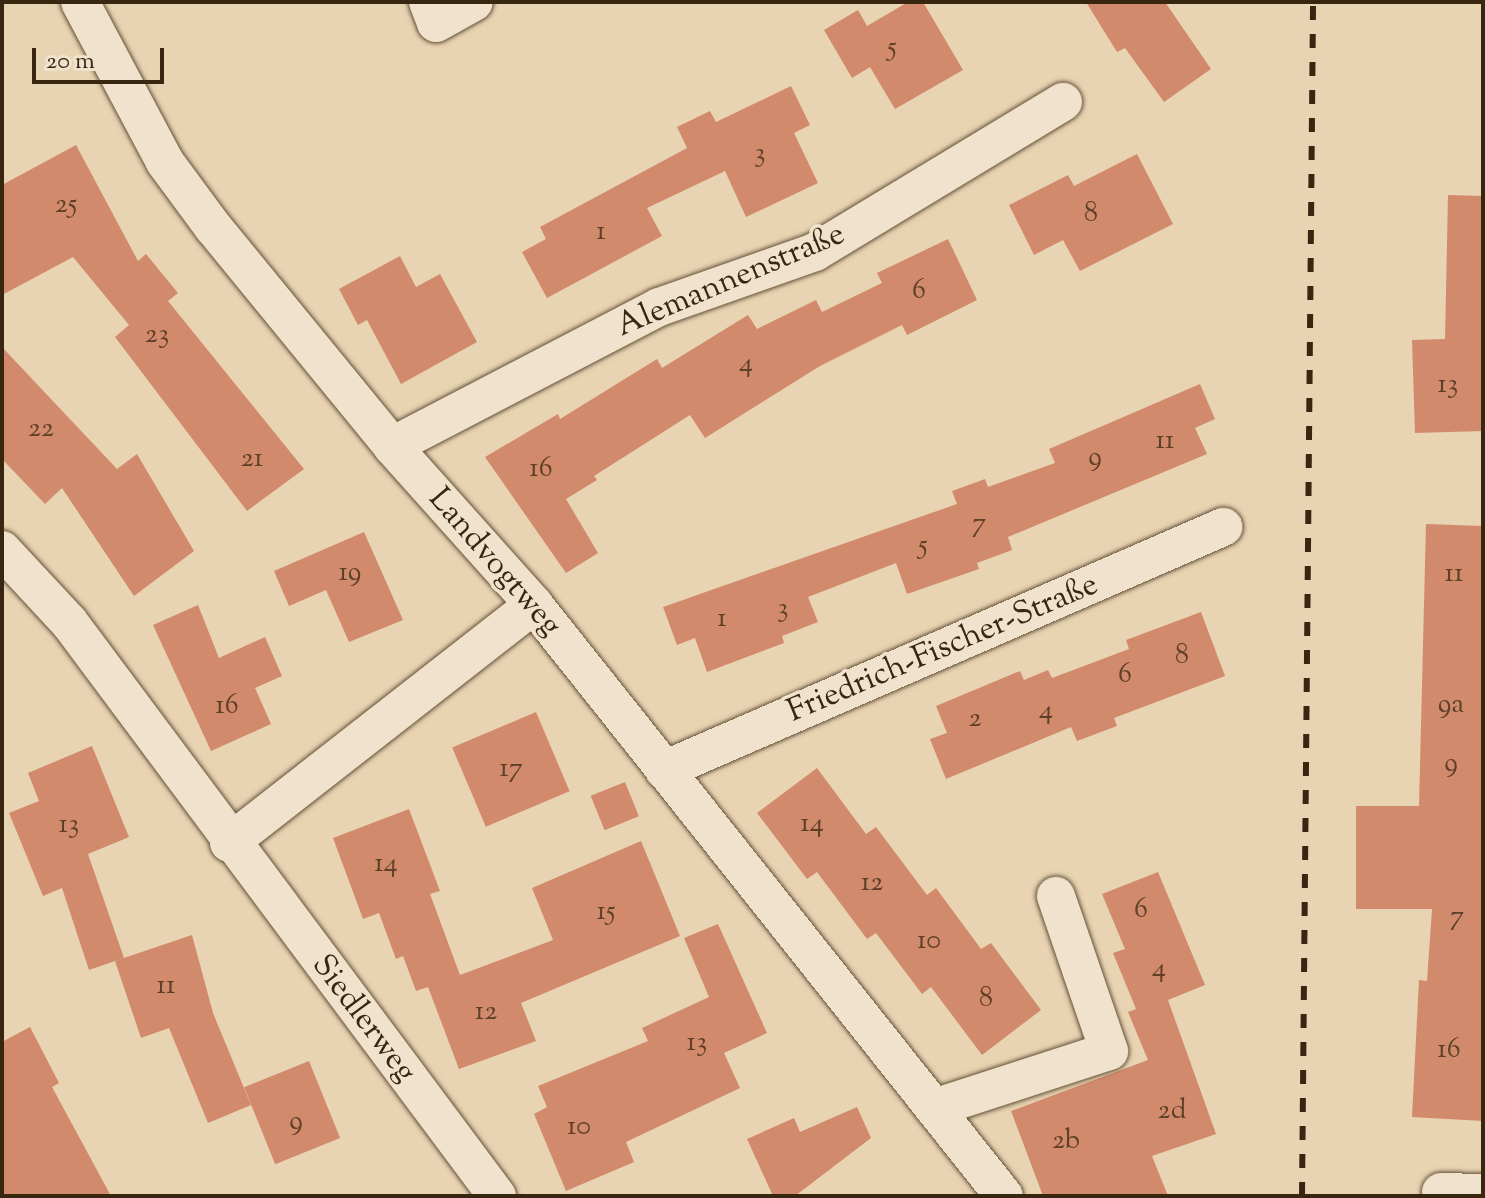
<!DOCTYPE html>
<meta charset="utf-8">
<style>
body{margin:0}
#map{position:relative;width:1485px;height:1198px;overflow:hidden;background:#e8d3b2;font-family:"Sorts Mill Goudy",serif}
div>[style]{position:absolute}
.building>*{inset:0;background:#d28a6d;transform-origin:0 0}
.roads{filter:drop-shadow(0 0 2px #645138) drop-shadow(0 0 2px #645138)}
.minor>*{height:38px;margin:-19px;padding:0 19px;transform-origin:19px;border-radius:19px;background:#f0e2cd}
.rail>*{height:6px;margin-top:-3px;transform-origin:0;background:repeating-linear-gradient(90deg,#382610 0 14px,transparent 0 28px)}
span{translate:-50% -50%;white-space:nowrap;text-align:center;line-height:1.15;-webkit-text-stroke:7px #f0e2cd;paint-order:stroke}
.number-label{font-size:28px;color:#5e3f27}
.number-label span{-webkit-text-stroke-width:0}
.street-label{font-size:32px;color:#382610}
.frame{position:absolute;inset:0;border:4px solid #382610;pointer-events:none}
.scale{position:absolute;left:32px;top:48px;width:132px;height:36px;box-sizing:border-box;border:4px solid #382610;border-top:0;padding-left:10px;font-size:24px;line-height:28px;white-space:nowrap;color:#382610;-webkit-text-stroke:6px #f0e2cd;paint-order:stroke}
</style>
<div id="map">
<div class="building">
<div style="clip-path:polygon(908px 2px,923px 2px,963px 70px,895px 109px,870px 67px,852px 78px,824px 30px,858px 10px,867px 26px)"></div>
<div style="clip-path:polygon(1086px 2px,1165px 2px,1211px 69px,1164px 102px,1125px 48px,1117px 52px)"></div>
<div style="clip-path:polygon(791px 86px,810px 125px,794px 133px,818px 183px,746px 217px,725px 171px,647px 208px,662px 236px,547px 298px,522px 252px,546px 239px,540px 227px,687px 148px,677px 127px,710px 111px,716px 122px)"></div>
<div style="clip-path:polygon(76px 145px,138px 261px,146px 254px,178px 293px,168px 301px,304px 469px,247px 511px,115px 337px,129px 325px,73px 257px,2px 295px,2px 185px)"></div>
<div style="clip-path:polygon(1137px 154px,1173px 224px,1080px 271px,1063px 240px,1034px 255px,1009px 205px,1068px 175px,1074px 186px)"></div>
<div style="clip-path:polygon(1448px 195px,1483px 196px,1483px 431px,1415px 433px,1412px 340px,1445px 339px)"></div>
<div style="clip-path:polygon(948px 239px,977px 300px,907px 335px,902px 325px,820px 366px,705px 438px,690px 415px,594px 476px,597px 480px,566px 499px,598px 553px,566px 573px,485px 457px,558px 414px,560px 419px,657px 359px,662px 368px,748px 315px,757px 329px,816px 300px,822px 312px,882px 283px,877px 273px)"></div>
<div style="clip-path:polygon(400px 256px,416px 287px,440px 274px,477px 342px,401px 384px,367px 320px,358px 325px,339px 289px)"></div>
<div style="clip-path:polygon(2px 347px,117px 469px,137px 454px,194px 551px,134px 596px,62px 488px,45px 504px,2px 459px)"></div>
<div style="clip-path:polygon(1200px 384px,1215px 419px,1195px 428px,1207px 454px,1008px 537px,1012px 550px,977px 563px,979px 569px,907px 594px,896px 563px,808px 597px,818px 622px,782px 636px,784px 643px,707px 672px,695px 638px,677px 645px,663px 607px,957px 504px,952px 491px,985px 479px,988px 487px,1055px 463px,1049px 449px)"></div>
<div style="clip-path:polygon(1426px 524px,1483px 526px,1483px 1121px,1412px 1117px,1419px 980px,1427px 981px,1432px 909px,1356px 909px,1356px 806px,1419px 806px)"></div>
<div style="clip-path:polygon(364px 532px,403px 620px,349px 642px,326px 590px,289px 606px,274px 571px)"></div>
<div style="clip-path:polygon(198px 605px,219px 658px,265px 637px,282px 676px,255px 688px,271px 724px,211px 751px,153px 625px)"></div>
<div style="clip-path:polygon(1201px 612px,1225px 676px,1114px 718px,1117px 726px,1077px 741px,1071px 727px,946px 779px,930px 739px,947px 733px,936px 706px,1020px 671px,1024px 680px,1048px 670px,1052px 678px,1129px 649px,1126px 640px)"></div>
<div style="left:536px;top:712px;width:86px;height:91px;rotate:67deg"></div>
<div style="clip-path:polygon(92px 746px,129px 837px,88px 854px,124px 958px,89px 970px,62px 888px,43px 896px,9px 813px,39px 801px,28px 773px)"></div>
<div style="clip-path:polygon(817px 768px,866px 834px,876px 827px,927px 895px,936px 888px,981px 949px,991px 943px,1041px 1010px,982px 1055px,931px 987px,922px 994px,876px 933px,867px 939px,817px 872px,807px 879px,757px 813px)"></div>
<div style="left:625px;top:782px;width:37px;height:37px;rotate:68deg"></div>
<div style="clip-path:polygon(409px 809px,440px 891px,430px 894px,460px 975px,553px 940px,532px 888px,641px 841px,680px 936px,521px 1003px,536px 1041px,459px 1069px,428px 987px,416px 991px,403px 956px,396px 959px,379px 913px,363px 919px,333px 838px)"></div>
<div style="clip-path:polygon(1158px 872px,1205px 985px,1168px 1000px,1216px 1134px,1152px 1156px,1168px 1196px,1043px 1196px,1011px 1111px,1148px 1060px,1128px 1012px,1136px 1009px,1113px 953px,1125px 949px,1102px 894px)"></div>
<div style="clip-path:polygon(718px 924px,767px 1033px,724px 1053px,740px 1088px,626px 1142px,634px 1162px,566px 1191px,534px 1114px,547px 1107px,538px 1086px,648px 1041px,642px 1028px,709px 997px,684px 938px)"></div>
<div style="clip-path:polygon(192px 935px,213px 1013px,251px 1105px,208px 1123px,169px 1028px,141px 1038px,115px 961px)"></div>
<div style="clip-path:polygon(30px 1027px,59px 1083px,52px 1087px,111px 1196px,2px 1196px,2px 1042px)"></div>
<div style="left:309px;top:1061px;width:83px;height:70px;rotate:68deg"></div>
<div style="clip-path:polygon(857px 1107px,871px 1138px,795px 1196px,773px 1196px,747px 1139px,794px 1118px,800px 1132px)"></div>
</div>
<div class="roads">
<div class="minor">
<div style="left:80px;top:2px;width:181px;rotate:62deg"></div>
<div style="left:165px;top:162px;width:81px;rotate:53.6deg"></div>
<div style="left:213px;top:227px;width:283px;rotate:50.7deg"></div>
<div style="left:392px;top:446px;width:213px;rotate:48.2deg"></div>
<div style="left:534px;top:605px;width:755px;rotate:51.51deg"></div>
<div style="left:428px;top:2px;width:22px;rotate:69deg"></div>
<div style="left:436px;top:23px;width:43px;rotate:-28.9deg"></div>
<div style="left:392px;top:446px;width:301px;rotate:-27.5deg"></div>
<div style="left:659px;top:307px;width:165px;rotate:-19.4deg"></div>
<div style="left:815px;top:252px;width:290px;rotate:-31.2deg"></div>
<div style="left:2px;top:550px;width:98px;rotate:47.1deg"></div>
<div style="left:69px;top:622px;width:716px;rotate:53.29deg"></div>
<div style="left:664px;top:770px;width:610px;rotate:-23.49deg"></div>
<div style="left:229px;top:843px;width:387px;rotate:-38deg"></div>
<div style="left:934px;top:1108px;width:184px;rotate:-18deg"></div>
<div style="left:1109px;top:1051px;width:164px;rotate:-108.9deg"></div>
<div style="left:1441px;top:1192px;width:42px;rotate:1.4deg"></div>
</div>
</div>
<div class="rail">
<div style="left:1302px;top:1196px;width:1194px;rotate:-89.47deg"></div>
</div>
<div class="number-label">
<span style="left:892px;top:48px">5</span>
<span style="left:760px;top:154px">3</span>
<span style="left:66px;top:205px">25</span>
<span style="left:1091px;top:214px">8</span>
<span style="left:601px;top:232px">1</span>
<span style="left:919px;top:291px">6</span>
<span style="left:157px;top:335px">23</span>
<span style="left:746px;top:364px">4</span>
<span style="left:1448px;top:385px">13</span>
<span style="left:41px;top:429px">22</span>
<span style="left:1165px;top:441px">11</span>
<span style="left:1095px;top:458px">9</span>
<span style="left:252px;top:459px">21</span>
<span style="left:541px;top:469px">16</span>
<span style="left:979px;top:524px">7</span>
<span style="left:923px;top:546px">5</span>
<span style="left:350px;top:573px">19</span>
<span style="left:1454px;top:574px">11</span>
<span style="left:783px;top:609px">3</span>
<span style="left:722px;top:619px">1</span>
<span style="left:1182px;top:656px">8</span>
<span style="left:1125px;top:675px">6</span>
<span style="left:1451px;top:705px">9a</span>
<span style="left:227px;top:706px">16</span>
<span style="left:1046px;top:711px">4</span>
<span style="left:975px;top:719px">2</span>
<span style="left:1451px;top:764px">9</span>
<span style="left:511px;top:769px">17</span>
<span style="left:812px;top:824px">14</span>
<span style="left:69px;top:825px">13</span>
<span style="left:386px;top:864px">14</span>
<span style="left:872px;top:883px">12</span>
<span style="left:1141px;top:910px">6</span>
<span style="left:606px;top:912px">15</span>
<span style="left:1457px;top:917px">7</span>
<span style="left:929px;top:941px">10</span>
<span style="left:1159px;top:969px">4</span>
<span style="left:166px;top:986px">11</span>
<span style="left:986px;top:999px">8</span>
<span style="left:486px;top:1012px">12</span>
<span style="left:697px;top:1043px">13</span>
<span style="left:1449px;top:1050px">16</span>
<span style="left:1172px;top:1111px">2d</span>
<span style="left:296px;top:1122px">9</span>
<span style="left:579px;top:1127px">10</span>
<span style="left:1066px;top:1141px">2b</span>
</div>
<div class="street-label">
<span style="left:731px;top:281px;rotate:-23deg">Alemannenstraße</span>
<span style="left:494px;top:563px;rotate:49deg">Landvogtweg</span>
<span style="left:943px;top:649px;rotate:-23deg">Friedrich-Fischer-Straße</span>
<span style="left:363px;top:1019px;rotate:53deg">Siedlerweg</span>
</div>
<div class="frame"></div>
<div class="scale">20 m</div>
</div>
